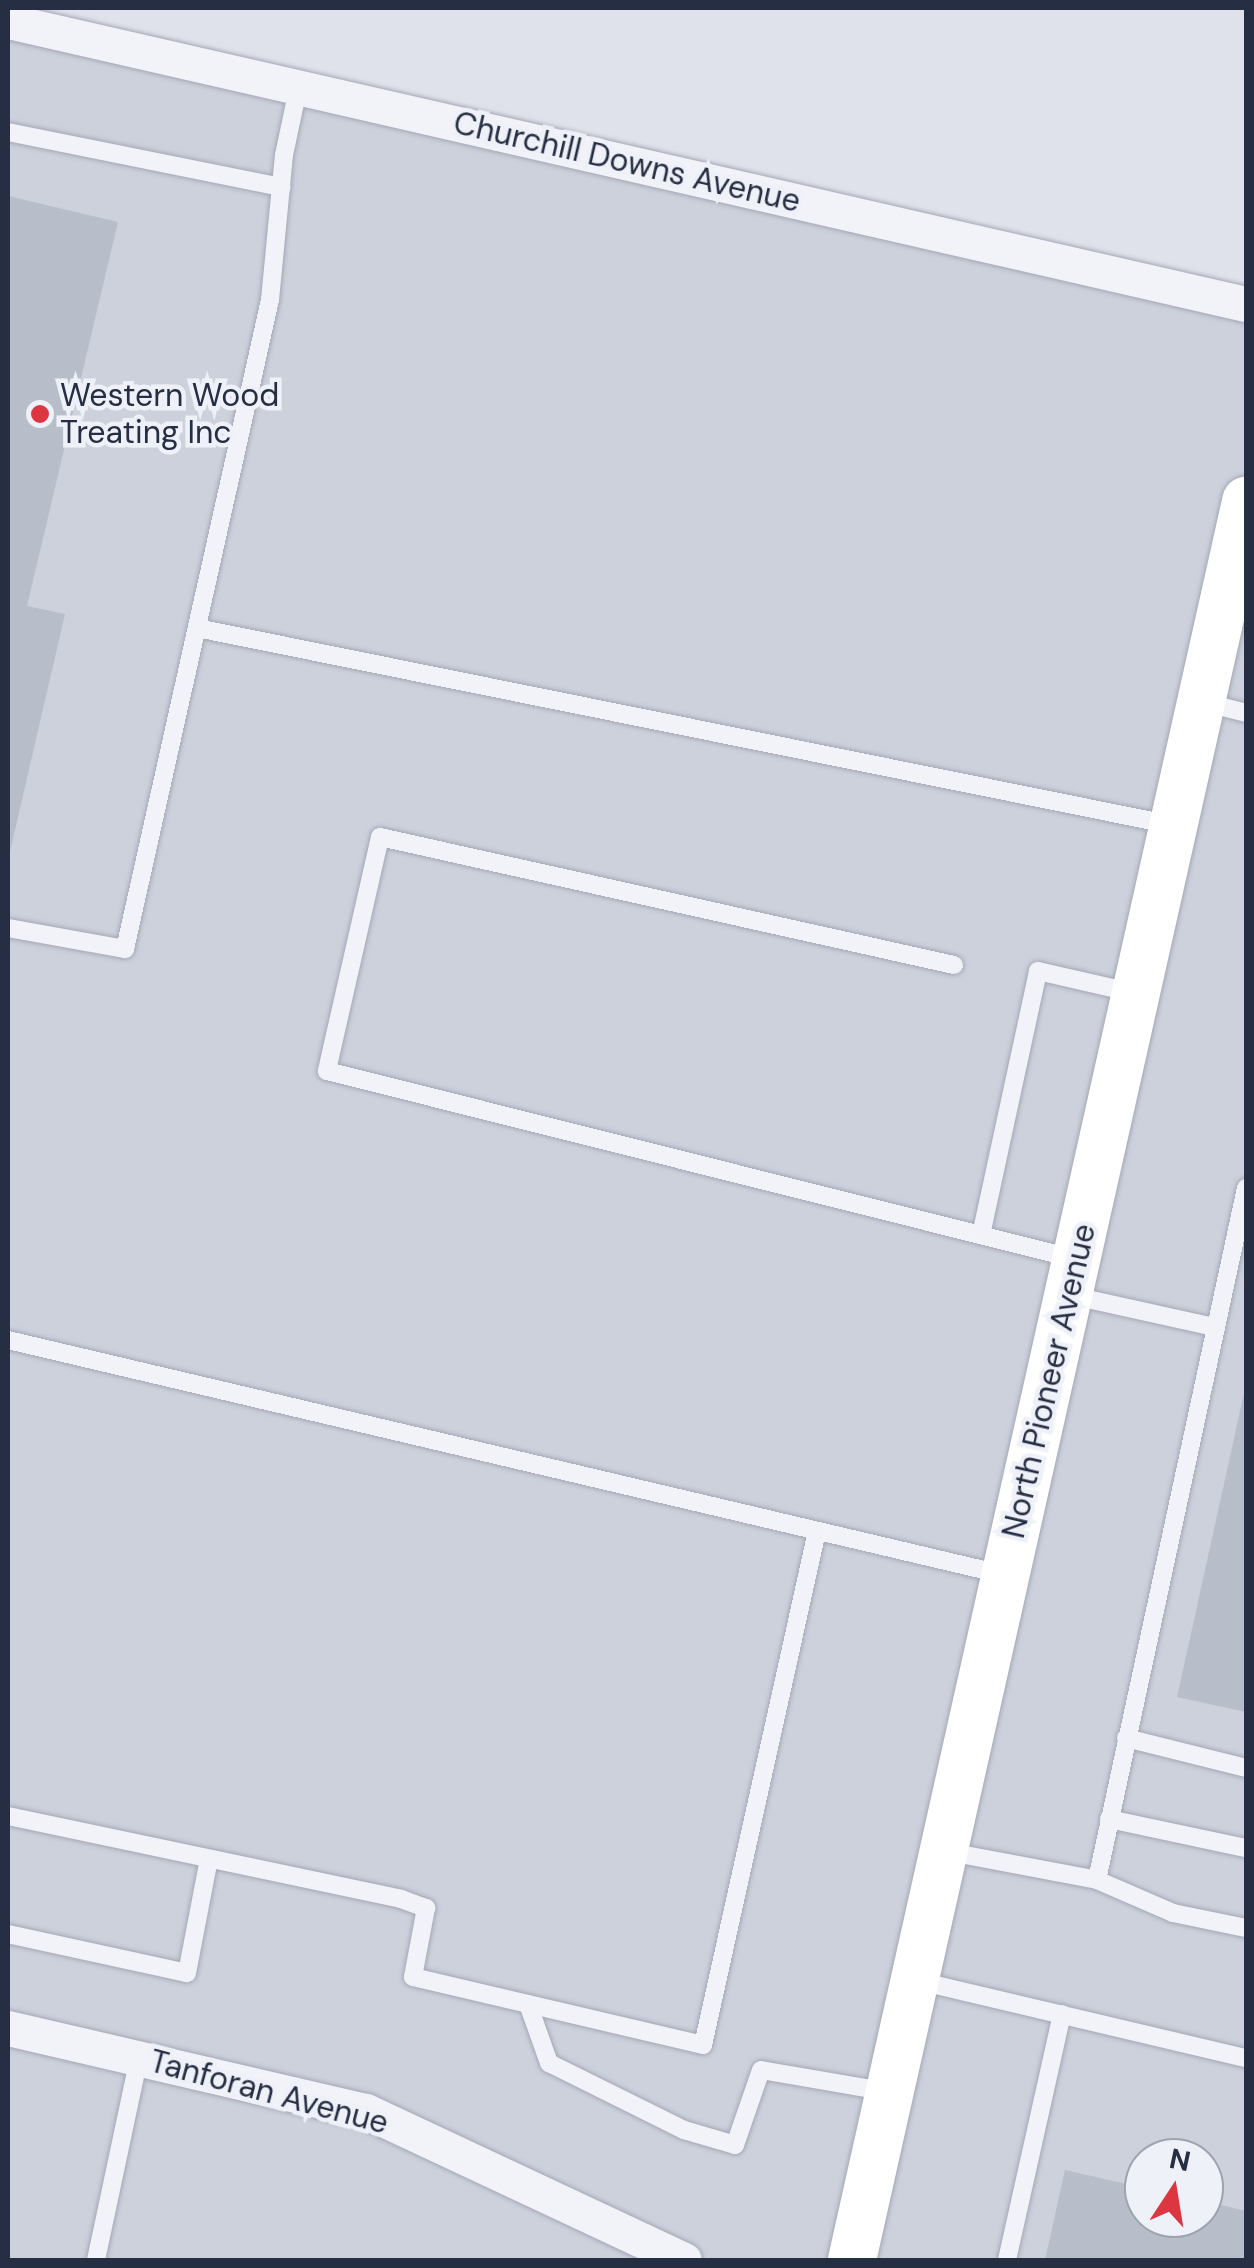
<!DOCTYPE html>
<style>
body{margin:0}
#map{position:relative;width:1254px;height:2268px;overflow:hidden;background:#dfe2ea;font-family:"DM Sans",sans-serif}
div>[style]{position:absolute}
.built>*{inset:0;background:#ccd1dc}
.building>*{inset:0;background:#b8bdca}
.roads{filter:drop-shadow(0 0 2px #a4a8b5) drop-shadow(0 0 2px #a4a8b5)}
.lane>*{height:18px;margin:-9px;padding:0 9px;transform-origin:9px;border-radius:9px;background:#f2f3f8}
.street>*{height:35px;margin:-17.5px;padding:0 17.5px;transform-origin:17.5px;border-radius:17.5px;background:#f2f3f8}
.secondary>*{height:48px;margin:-24px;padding:0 24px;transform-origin:24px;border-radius:24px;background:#fff}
.dots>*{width:28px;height:28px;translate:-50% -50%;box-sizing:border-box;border:5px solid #eef1f7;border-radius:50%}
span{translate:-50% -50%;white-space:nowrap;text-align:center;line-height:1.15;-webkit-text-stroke:9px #eef1f7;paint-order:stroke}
.street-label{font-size:32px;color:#262e43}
.poi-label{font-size:32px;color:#262e43}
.left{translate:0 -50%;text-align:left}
.frame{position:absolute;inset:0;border:10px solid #262e43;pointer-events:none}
.north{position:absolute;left:1124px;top:2138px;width:100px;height:100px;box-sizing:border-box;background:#eef1f7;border:2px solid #9ea3af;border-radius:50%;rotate:12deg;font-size:28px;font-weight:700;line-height:40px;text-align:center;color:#262e43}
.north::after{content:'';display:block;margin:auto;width:35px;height:45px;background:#dc3641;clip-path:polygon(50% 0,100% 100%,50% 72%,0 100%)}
</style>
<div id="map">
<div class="built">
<div style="clip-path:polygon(evenodd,8px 8px,1246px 287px,1246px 2260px,8px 2260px,8px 8px,1144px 2158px,1204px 2158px,1204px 2218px,1144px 2218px,1144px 2158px)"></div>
</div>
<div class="building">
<div style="clip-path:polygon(8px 196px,118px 222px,27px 606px,65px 614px,9px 856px)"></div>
<div style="clip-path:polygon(1246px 1384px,1246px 1712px,1177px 1697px)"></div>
<div style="clip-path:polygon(1065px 2170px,1144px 2188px,1144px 2218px,1204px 2218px,1204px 2201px,1246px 2211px,1246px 2260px,1045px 2260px)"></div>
</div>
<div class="roads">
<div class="lane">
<div style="left:8px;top:132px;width:279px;rotate:11.4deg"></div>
<div style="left:197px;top:628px;width:995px;rotate:11.42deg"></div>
<div style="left:1203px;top:702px;width:44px;rotate:14.3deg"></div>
<div style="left:8px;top:928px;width:119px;rotate:10.2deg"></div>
<div style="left:125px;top:949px;width:665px;rotate:-77.41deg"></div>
<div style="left:270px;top:300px;width:146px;rotate:-84.5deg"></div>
<div style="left:284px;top:155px;width:67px;rotate:-78deg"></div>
<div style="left:954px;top:965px;width:588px;rotate:-167.43deg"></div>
<div style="left:380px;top:837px;width:240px;rotate:102.8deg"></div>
<div style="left:327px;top:1071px;width:772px;rotate:14.09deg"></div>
<div style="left:981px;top:1235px;width:270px;rotate:-77.8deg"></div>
<div style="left:1038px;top:971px;width:98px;rotate:12.9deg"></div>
<div style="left:1069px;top:1295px;width:149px;rotate:12.4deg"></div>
<div style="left:8px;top:1340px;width:1024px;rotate:13.26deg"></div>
<div style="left:1126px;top:1738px;width:124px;rotate:14deg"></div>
<div style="left:8px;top:1816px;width:402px;rotate:11.9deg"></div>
<div style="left:401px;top:1899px;width:27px;rotate:20deg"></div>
<div style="left:426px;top:1908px;width:70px;rotate:100.7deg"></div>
<div style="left:413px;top:1977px;width:298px;rotate:13.2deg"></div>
<div style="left:703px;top:2045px;width:526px;rotate:-77.49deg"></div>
<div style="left:1109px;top:1819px;width:140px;rotate:12deg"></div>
<div style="left:944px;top:1851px;width:156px;rotate:10.7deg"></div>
<div style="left:1097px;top:1880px;width:83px;rotate:23.5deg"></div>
<div style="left:1173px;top:1913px;width:75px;rotate:11.6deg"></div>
<div style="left:1097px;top:1880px;width:708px;rotate:-77.85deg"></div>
<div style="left:8px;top:1934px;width:183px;rotate:12.3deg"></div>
<div style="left:187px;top:1973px;width:116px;rotate:-79.1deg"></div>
<div style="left:915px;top:1980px;width:340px;rotate:13.3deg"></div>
<div style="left:528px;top:2004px;width:63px;rotate:70.4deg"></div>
<div style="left:549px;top:2063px;width:151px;rotate:26.4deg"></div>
<div style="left:684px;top:2130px;width:53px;rotate:16.4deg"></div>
<div style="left:735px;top:2145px;width:79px;rotate:-70.9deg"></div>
<div style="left:761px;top:2070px;width:129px;rotate:9.8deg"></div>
<div style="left:96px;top:2260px;width:208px;rotate:-78deg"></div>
<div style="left:1007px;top:2260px;width:252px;rotate:-77.4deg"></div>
</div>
<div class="street">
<div style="left:8px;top:21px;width:1270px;rotate:12.88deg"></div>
<div style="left:8px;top:2028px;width:367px;rotate:13.1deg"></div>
<div style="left:366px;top:2111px;width:351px;rotate:25.1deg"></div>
</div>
<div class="secondary">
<div style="left:852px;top:2260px;width:1803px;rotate:-77.37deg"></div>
</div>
</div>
<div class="dots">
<div style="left:40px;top:414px;background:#dc3641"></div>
</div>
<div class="street-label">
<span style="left:627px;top:162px;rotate:13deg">Churchill Downs Avenue</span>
<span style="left:1049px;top:1381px;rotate:-77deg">North Pioneer Avenue</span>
<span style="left:269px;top:2092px;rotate:15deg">Tanforan Avenue</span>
</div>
<div class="poi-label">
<span class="left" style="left:60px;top:414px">Western Wood<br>Treating Inc</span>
</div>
<div class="frame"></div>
<div class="north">N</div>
</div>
